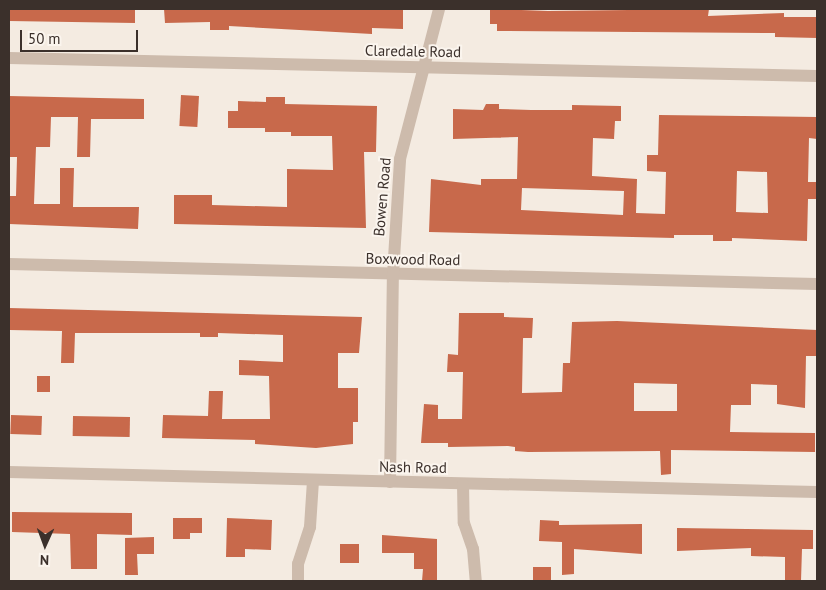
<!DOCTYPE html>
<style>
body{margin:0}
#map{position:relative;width:826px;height:590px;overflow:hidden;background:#f4ebe1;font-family:"PT Sans",sans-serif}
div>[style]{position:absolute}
.building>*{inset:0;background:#c8694b;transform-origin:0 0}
.street>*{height:12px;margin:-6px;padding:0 6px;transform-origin:6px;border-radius:6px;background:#cdbbac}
span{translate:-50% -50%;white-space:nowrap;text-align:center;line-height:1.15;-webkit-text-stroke:4px #fbf5ee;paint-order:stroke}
.street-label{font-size:15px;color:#3b302b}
.frame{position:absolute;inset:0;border:10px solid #3b302b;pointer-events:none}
.north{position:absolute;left:20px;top:520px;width:50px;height:50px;-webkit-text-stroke:4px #fbf5ee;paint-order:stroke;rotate:182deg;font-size:14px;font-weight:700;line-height:20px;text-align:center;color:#3b302b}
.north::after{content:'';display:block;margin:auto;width:18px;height:22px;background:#3b302b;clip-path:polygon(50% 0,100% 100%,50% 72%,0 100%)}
.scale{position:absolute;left:20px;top:30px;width:118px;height:22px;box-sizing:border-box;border:2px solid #3b302b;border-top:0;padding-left:6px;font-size:15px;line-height:18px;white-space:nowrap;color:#3b302b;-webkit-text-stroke:4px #fbf5ee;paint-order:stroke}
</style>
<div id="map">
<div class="building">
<div style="clip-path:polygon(9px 9px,135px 9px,135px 23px,9px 21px)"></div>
<div style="clip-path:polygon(164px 9px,395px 9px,403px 10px,403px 29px,372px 28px,372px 34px,229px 26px,229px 30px,210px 30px,210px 22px,165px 23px)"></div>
<div style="clip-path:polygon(490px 9px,548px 11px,709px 9px,708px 16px,784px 13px,784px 17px,817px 17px,817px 38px,775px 37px,775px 33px,497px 31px,497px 24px,490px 24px)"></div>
<div style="left:181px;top:95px;width:18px;height:31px;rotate:3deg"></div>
<div style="clip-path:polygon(9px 96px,144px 99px,144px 119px,91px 119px,90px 157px,77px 157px,78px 117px,51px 117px,50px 147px,36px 147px,34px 204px,60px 204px,60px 168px,74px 168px,73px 207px,139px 207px,138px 229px,9px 224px,9px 196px,16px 196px,17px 157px,9px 157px)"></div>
<div style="clip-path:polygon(266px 97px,285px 97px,285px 104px,377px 106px,376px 152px,364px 152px,366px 228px,174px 224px,174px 195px,212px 195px,212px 205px,287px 207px,287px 169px,333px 170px,332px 136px,291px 136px,291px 132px,265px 132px,265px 128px,228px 128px,228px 111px,238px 111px,238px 101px,266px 102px)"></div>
<div style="clip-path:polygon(evenodd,486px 104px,499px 104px,499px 109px,531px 110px,572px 110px,572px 105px,621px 106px,621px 121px,615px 121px,614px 139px,593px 138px,592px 176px,637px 179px,636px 213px,665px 214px,666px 172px,647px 171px,647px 155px,658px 155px,659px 115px,817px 117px,817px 139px,809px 138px,808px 182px,817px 182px,817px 199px,808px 199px,807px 241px,732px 238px,732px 241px,713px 241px,713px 235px,674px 235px,674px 238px,429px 232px,431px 179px,481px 185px,481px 179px,517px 179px,518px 137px,453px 139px,453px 109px,483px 110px,486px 104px,737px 171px,767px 172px,768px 213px,736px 212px,737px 171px,486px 104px,522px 188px,624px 191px,623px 215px,521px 210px,522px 188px)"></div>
<div style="clip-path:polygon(9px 308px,362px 317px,359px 353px,338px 353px,338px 388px,358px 388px,358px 422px,353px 422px,353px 444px,316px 448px,255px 444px,255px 440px,162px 438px,163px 415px,208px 416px,209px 391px,223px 391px,222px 419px,270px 419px,269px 376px,239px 375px,239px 360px,283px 362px,283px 335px,218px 333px,218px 337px,200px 337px,200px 333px,75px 333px,74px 363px,61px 363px,62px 331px,9px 330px)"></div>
<div style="clip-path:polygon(evenodd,459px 313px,504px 313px,504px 317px,533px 318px,532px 338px,523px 338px,522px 393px,562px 392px,563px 363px,570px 363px,572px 322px,617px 321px,817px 330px,817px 356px,806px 356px,805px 408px,777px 404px,777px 385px,751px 384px,751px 405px,731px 405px,730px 432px,815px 433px,815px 452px,671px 450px,671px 474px,661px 475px,660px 451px,528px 452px,515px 451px,515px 447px,508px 446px,448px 447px,448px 443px,421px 443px,424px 404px,438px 405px,438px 419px,462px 419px,463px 372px,447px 372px,448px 354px,458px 355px,459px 313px,634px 383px,677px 384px,677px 411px,634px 411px,634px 383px)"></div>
<div style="left:37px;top:376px;width:13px;height:16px"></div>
<div style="left:11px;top:415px;width:31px;height:19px;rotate:2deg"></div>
<div style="left:73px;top:416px;width:57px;height:20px;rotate:1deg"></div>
<div style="clip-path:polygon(12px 512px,132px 513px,132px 535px,97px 534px,97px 569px,71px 569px,70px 534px,12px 532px)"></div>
<div style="clip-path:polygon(173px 518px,202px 518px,202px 533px,190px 533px,190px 539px,173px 539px)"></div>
<div style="clip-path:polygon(227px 518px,272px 520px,271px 550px,245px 549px,245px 557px,226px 557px)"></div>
<div style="clip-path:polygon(540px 520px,559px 521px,559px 525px,642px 524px,642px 554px,574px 549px,574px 574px,562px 575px,562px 542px,539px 541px)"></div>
<div style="clip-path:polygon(677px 528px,813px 530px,813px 549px,802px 549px,801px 581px,785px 581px,785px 557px,751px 556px,751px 548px,677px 551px)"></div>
<div style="clip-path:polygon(382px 535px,437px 539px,437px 581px,422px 581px,423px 569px,414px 569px,414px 553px,382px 553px)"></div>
<div style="clip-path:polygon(154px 537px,154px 554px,137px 554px,138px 575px,125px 575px,125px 538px)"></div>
<div style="left:340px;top:544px;width:19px;height:19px"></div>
<div style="left:533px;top:567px;width:18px;height:14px"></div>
</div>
<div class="street">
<div style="left:9px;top:58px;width:808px;rotate:1.28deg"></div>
<div style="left:9px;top:264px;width:808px;rotate:1.42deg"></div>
<div style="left:9px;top:472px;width:808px;rotate:1.42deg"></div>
<div style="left:390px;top:482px;width:207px;rotate:-89.2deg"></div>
<div style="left:393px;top:275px;width:116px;rotate:-86.5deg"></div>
<div style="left:400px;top:159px;width:155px;rotate:-75.4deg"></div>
<div style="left:463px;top:484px;width:39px;rotate:89deg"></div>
<div style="left:464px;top:523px;width:28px;rotate:71deg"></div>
<div style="left:473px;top:549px;width:32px;rotate:85deg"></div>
<div style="left:298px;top:581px;width:17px;rotate:-90deg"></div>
<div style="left:298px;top:564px;width:39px;rotate:-72deg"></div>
<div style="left:310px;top:527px;width:46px;rotate:-86.3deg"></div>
</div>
<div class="street-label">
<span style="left:413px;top:51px;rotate:1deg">Claredale Road</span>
<span style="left:382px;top:197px;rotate:-85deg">Bowen Road</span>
<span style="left:413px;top:259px;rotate:1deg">Boxwood Road</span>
<span style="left:413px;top:467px;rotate:1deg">Nash Road</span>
</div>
<div class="frame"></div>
<div class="north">N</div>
<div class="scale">50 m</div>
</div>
